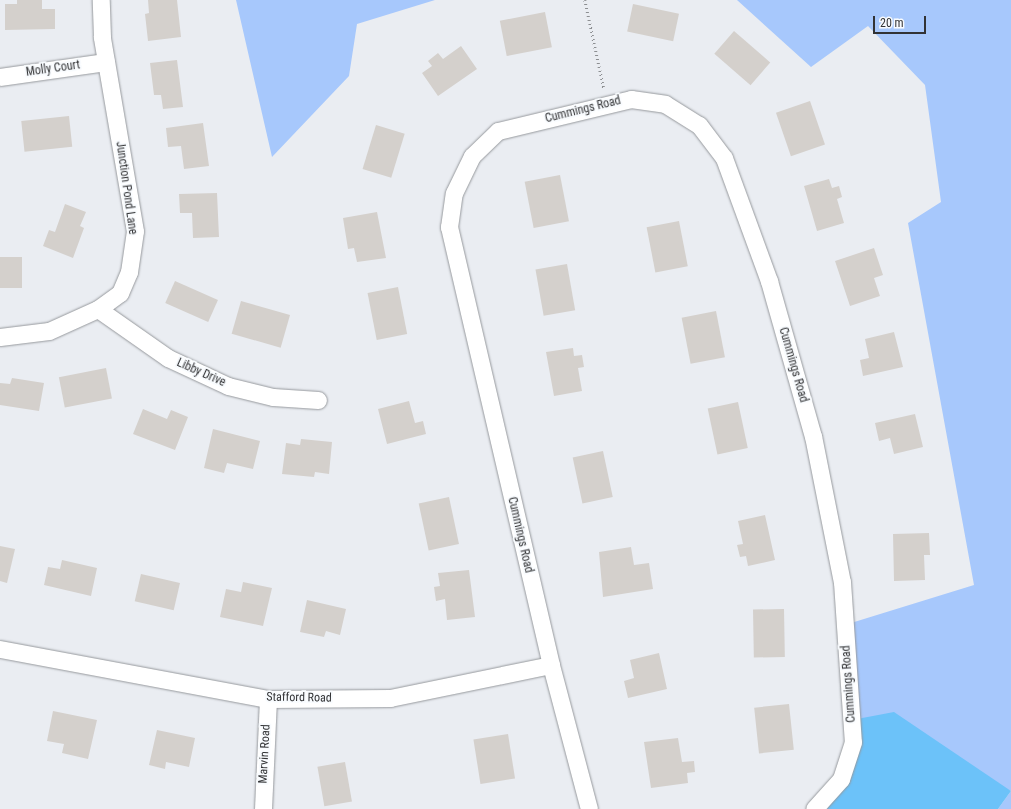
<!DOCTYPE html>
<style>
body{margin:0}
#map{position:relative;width:1011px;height:809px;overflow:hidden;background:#eaedf2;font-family:"Roboto Condensed",sans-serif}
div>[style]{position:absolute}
.green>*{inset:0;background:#a7c8fc}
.water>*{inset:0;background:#6cc2f9}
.building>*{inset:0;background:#d4d0cc;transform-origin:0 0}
.path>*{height:2.5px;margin-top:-1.25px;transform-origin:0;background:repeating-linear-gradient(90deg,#8d8f92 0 1px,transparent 0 4px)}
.roads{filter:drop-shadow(0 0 1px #96999d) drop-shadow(0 0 1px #96999d)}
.minor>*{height:17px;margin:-8.5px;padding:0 8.5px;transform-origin:8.5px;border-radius:8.5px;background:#fff}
span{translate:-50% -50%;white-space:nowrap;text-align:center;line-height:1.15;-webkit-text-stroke:3.5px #f8fbfe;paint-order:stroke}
.street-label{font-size:12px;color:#323335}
.scale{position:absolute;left:873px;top:16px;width:53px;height:18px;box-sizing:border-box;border:2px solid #323335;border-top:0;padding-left:5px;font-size:12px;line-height:14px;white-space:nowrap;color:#323335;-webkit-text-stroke:3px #f8fbfe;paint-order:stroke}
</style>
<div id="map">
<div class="green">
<div style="clip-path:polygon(236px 0,435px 0,357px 24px,349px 76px,272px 157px)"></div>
<div style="clip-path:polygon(737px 0,1011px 0,1011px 809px,998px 809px,1011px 791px,857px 719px,851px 623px,974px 585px,908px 223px,941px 202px,925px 85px,868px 26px,811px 67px)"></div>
</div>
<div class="water">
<div style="clip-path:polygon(894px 712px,1011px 791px,998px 809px,827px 809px,857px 719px)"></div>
</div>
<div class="building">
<div style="clip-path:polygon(17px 0,42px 0,42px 9px,55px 9px,55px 29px,5px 30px,5px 4px,17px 4px)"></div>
<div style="clip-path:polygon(148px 0,177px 0,181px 37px,148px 41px,145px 14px,149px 13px)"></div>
<div style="left:633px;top:4px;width:47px;height:28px;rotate:12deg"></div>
<div style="left:545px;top:12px;width:36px;height:46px;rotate:79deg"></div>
<div style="left:734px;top:31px;width:48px;height:30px;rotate:41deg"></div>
<div style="clip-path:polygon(461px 46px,477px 69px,438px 96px,422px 73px,432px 66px,428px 61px,438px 53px,443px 59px)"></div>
<div style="clip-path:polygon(177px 60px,183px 107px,163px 109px,161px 95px,154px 95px,150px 63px)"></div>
<div style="left:810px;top:101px;width:46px;height:36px;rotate:71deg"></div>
<div style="left:69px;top:116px;width:31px;height:48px;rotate:84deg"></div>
<div style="clip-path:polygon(203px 123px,209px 166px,184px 169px,181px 146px,168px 147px,166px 128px)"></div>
<div style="left:376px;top:125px;width:30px;height:46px;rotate:17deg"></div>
<div style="left:560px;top:175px;width:47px;height:36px;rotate:79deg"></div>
<div style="clip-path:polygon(829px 179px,832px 188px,839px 186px,842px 197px,837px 199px,844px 223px,817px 231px,804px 186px)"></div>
<div style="clip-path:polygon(217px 193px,219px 237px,193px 238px,192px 213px,180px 213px,179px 194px)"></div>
<div style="clip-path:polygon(65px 204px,86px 212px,80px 226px,84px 228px,73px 258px,43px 246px,49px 230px,55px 232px)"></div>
<div style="clip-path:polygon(377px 212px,386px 258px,357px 262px,354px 248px,348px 249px,343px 218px)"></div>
<div style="left:679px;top:221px;width:46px;height:33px;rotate:79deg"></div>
<div style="clip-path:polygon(874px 248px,883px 275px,874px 278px,880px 296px,850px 306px,835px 261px)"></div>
<div style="left:0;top:257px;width:22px;height:31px"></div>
<div style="left:567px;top:264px;width:47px;height:32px;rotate:80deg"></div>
<div style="left:175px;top:281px;width:47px;height:24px;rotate:24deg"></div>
<div style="left:398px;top:287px;width:48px;height:31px;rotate:79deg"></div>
<div style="left:241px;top:301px;width:51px;height:34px;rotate:16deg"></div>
<div style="left:716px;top:311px;width:47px;height:35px;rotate:79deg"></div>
<div style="clip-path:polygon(894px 332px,903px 367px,863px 376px,860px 360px,869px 358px,865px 339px)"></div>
<div style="clip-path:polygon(573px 348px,574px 356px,582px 355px,584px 367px,578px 368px,582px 391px,554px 396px,546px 352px)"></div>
<div style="left:106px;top:368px;width:31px;height:48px;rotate:79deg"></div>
<div style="clip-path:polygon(12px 378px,44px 383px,39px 411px,0 405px,0 383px,10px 384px)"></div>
<div style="clip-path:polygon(409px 401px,415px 423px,423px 421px,426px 434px,387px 444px,378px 409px)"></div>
<div style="left:738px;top:402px;width:47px;height:31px;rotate:78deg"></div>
<div style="clip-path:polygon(143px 409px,167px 419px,171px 410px,188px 417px,175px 450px,133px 434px)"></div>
<div style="clip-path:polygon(915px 414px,923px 447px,894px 454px,890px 438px,879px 441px,875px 423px)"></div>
<div style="clip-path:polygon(213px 429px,260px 441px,253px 469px,227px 463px,224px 473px,204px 468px)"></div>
<div style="clip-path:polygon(301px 439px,332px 442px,329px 474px,315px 472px,314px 477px,282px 474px,286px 443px,300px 445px)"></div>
<div style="left:603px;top:451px;width:47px;height:31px;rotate:78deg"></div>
<div style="left:449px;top:497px;width:48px;height:31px;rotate:78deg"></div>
<div style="clip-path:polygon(765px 515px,775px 560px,748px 566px,746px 556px,740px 557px,737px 545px,743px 544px,738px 521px)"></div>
<div style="clip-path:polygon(929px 533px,930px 555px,924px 555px,925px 580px,894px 581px,893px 534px)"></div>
<div style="clip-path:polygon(0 546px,15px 549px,7px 583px,0 581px)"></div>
<div style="clip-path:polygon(631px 547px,634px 565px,649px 563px,653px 589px,603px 597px,599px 552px)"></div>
<div style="clip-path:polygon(62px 560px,97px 568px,91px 596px,44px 585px,48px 567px,60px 569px)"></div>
<div style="clip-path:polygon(469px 570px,475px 617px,447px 620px,445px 599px,436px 601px,434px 587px,440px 586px,438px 573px)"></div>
<div style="left:141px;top:574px;width:40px;height:28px;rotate:13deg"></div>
<div style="clip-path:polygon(243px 582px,272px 588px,263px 626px,220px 617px,226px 589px,241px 592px)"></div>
<div style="clip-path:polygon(307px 600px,346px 609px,340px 635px,326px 631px,324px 637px,300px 632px)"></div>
<div style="left:784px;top:609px;width:48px;height:31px;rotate:89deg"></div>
<div style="clip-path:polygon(659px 653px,667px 689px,628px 698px,624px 681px,634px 678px,630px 660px)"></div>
<div style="left:789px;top:704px;width:46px;height:35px;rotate:84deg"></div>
<div style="clip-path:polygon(53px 711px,97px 720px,88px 759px,62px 753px,64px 744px,47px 741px)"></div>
<div style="clip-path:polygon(157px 730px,195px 738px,189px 767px,166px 762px,165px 769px,149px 765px)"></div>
<div style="left:508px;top:734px;width:45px;height:35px;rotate:81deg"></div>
<div style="clip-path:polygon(678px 738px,682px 762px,694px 761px,695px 772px,687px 773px,688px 783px,651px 788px,644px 742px)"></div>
<div style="left:345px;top:762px;width:40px;height:28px;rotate:80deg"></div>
</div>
<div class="path">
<div style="left:585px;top:0;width:91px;rotate:77.9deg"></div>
</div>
<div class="roads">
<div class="minor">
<div style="left:0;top:77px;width:107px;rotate:-8.1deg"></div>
<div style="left:98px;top:309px;width:85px;rotate:35deg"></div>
<div style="left:168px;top:358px;width:66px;rotate:25deg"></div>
<div style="left:228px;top:386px;width:46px;rotate:13.7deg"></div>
<div style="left:273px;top:397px;width:45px;rotate:3.8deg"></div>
<div style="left:0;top:337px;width:49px;rotate:-7deg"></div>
<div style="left:49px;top:331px;width:54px;rotate:-24.2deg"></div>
<div style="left:98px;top:309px;width:27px;rotate:-36deg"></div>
<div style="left:120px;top:293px;width:23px;rotate:-67deg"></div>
<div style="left:129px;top:272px;width:41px;rotate:-81.7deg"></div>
<div style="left:135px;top:231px;width:197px;rotate:-99.7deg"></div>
<div style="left:102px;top:37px;width:37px;rotate:-92deg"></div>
<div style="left:0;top:649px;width:273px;rotate:10.6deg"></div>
<div style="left:268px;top:699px;width:122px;rotate:-0.5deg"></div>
<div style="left:390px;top:698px;width:164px;rotate:-11.6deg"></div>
<div style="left:263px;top:809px;width:110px;rotate:-87.4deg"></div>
<div style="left:589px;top:809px;width:149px;rotate:-104.8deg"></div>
<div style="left:551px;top:665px;width:450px;rotate:-103.1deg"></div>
<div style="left:449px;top:227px;width:34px;rotate:-82deg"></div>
<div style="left:454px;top:193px;width:41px;rotate:-64.1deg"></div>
<div style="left:472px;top:156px;width:36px;rotate:-44deg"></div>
<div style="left:498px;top:131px;width:137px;rotate:-13.5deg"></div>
<div style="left:631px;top:99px;width:34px;rotate:8deg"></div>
<div style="left:665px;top:104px;width:40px;rotate:32deg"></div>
<div style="left:699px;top:125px;width:41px;rotate:52.9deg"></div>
<div style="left:724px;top:158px;width:131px;rotate:69.9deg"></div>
<div style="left:769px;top:281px;width:161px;rotate:74.2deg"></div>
<div style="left:813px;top:436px;width:149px;rotate:78.8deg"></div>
<div style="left:842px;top:582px;width:160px;rotate:86.1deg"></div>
<div style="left:853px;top:742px;width:39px;rotate:108deg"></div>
<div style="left:841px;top:779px;width:40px;rotate:132deg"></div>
</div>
</div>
<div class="street-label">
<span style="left:53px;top:69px;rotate:-8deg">Molly Court</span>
<span style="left:583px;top:110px;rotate:-14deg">Cummings Road</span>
<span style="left:126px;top:188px;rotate:82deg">Junction Pond Lane</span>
<span style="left:793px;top:365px;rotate:74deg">Cummings Road</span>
<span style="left:201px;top:373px;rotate:24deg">Libby Drive</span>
<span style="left:520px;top:535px;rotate:77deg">Cummings Road</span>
<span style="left:849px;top:684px;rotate:-94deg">Cummings Road</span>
<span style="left:299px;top:698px;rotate:1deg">Stafford Road</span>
<span style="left:265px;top:754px;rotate:-87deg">Marvin Road</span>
</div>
<div class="scale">20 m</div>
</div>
